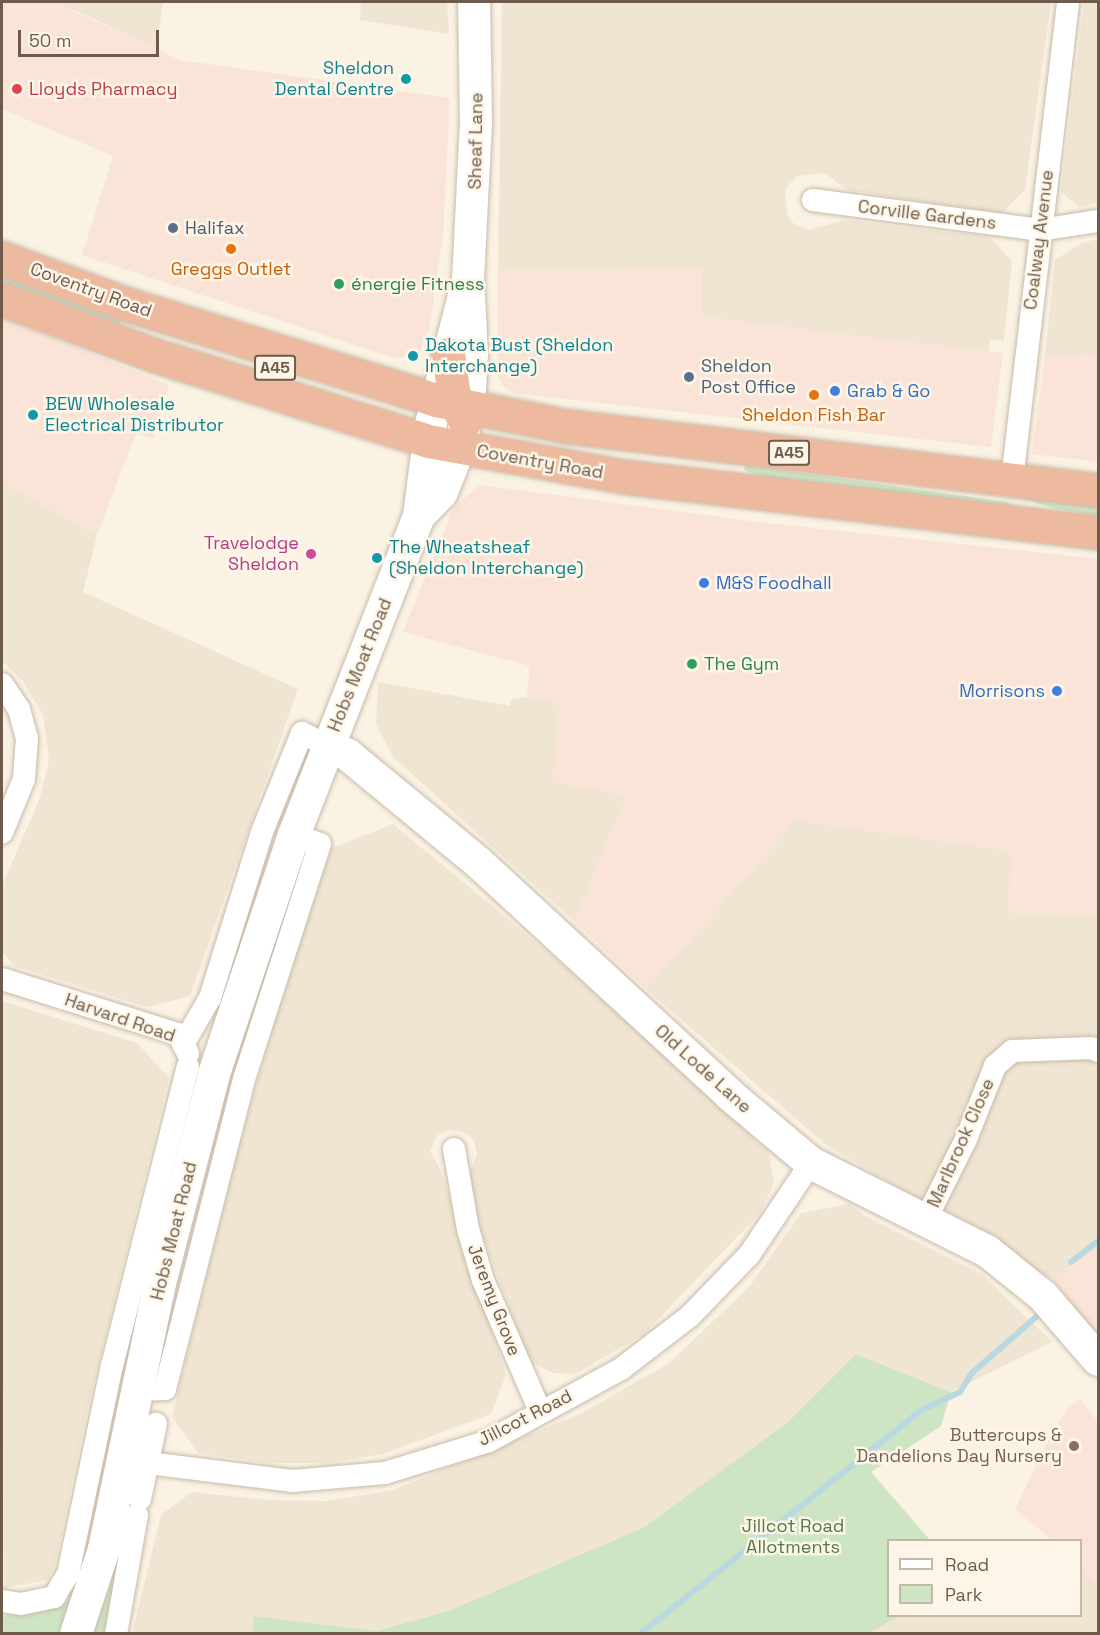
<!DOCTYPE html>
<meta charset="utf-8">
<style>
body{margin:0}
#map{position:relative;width:1100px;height:1635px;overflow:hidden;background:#faf2e3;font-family:"Space Grotesk",sans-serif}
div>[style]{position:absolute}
.residential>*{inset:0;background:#f0e5d2}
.commercial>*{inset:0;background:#f9e4d7}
.green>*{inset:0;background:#cee5c3}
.stream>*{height:6px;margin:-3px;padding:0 3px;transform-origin:3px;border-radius:3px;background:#b9d8e1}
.roads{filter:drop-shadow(0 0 2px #c9bbaa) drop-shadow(0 0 2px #c9bbaa)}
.street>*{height:22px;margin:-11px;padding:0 11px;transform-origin:11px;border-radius:11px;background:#fff}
.secondary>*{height:32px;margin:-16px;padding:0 16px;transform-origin:16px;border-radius:16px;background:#fff}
.highway>*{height:33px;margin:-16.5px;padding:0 16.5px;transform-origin:16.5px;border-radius:16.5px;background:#eeba9f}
.dots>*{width:16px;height:16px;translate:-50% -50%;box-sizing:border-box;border:3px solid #fdf6e8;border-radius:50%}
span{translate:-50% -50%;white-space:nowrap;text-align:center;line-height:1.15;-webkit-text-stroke:5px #fdf6e8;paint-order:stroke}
.shield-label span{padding:2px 4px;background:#fdf6e8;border:2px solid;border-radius:4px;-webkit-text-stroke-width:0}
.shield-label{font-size:16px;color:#6f5b4b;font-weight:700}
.culture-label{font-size:18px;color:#0d838f}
.right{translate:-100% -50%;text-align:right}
.left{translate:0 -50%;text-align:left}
.health-label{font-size:18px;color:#be3a42}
.street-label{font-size:18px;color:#6f5b4b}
.service-label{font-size:18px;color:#4e5e75}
.food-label{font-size:18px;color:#c56008}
.leisure-label{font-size:18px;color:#27864d}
.shop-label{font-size:18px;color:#366cbe}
.hotel-label{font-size:18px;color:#b23c85}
.education-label{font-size:18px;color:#785e54}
.park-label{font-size:18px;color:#537a48}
.frame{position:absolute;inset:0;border:3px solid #6f5b4b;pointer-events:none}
.legend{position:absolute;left:887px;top:1539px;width:195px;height:78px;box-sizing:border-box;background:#fdf6e8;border:2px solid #c4b8a9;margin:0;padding:8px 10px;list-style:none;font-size:18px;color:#6f5b4b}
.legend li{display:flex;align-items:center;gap:12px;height:30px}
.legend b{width:30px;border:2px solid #c4b8a9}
.scale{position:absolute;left:18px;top:30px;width:141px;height:27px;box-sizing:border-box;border:3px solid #6f5b4b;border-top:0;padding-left:8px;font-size:18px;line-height:21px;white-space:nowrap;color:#6f5b4b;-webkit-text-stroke:4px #fdf6e8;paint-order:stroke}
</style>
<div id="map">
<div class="residential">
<div style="clip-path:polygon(54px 2px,163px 2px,156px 50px,90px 17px)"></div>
<div style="clip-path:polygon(361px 2px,447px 2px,449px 34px,360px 20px)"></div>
<div style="clip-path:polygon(502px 2px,1051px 2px,1025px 190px,1002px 213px,847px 190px,825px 173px,797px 176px,785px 189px,787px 214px,793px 223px,808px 230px,845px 220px,989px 237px,1012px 261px,1004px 341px,990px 339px,988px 352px,702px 317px,701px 267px,498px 271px)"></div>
<div style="clip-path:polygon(1084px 2px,1098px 2px,1098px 203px,1080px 207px,1061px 192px)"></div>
<div style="clip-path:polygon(1098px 239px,1098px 354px,1045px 356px,1055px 260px,1081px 243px)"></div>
<div style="clip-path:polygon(2px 482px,97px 535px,83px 592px,298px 689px,190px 996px,147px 1007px,14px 966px,2px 951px,2px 886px,40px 798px,49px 760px,43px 715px,23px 681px,2px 661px)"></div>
<div style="clip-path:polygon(378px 682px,510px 706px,511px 699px,527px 697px,559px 704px,627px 796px,574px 921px,393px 757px,376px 724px)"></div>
<div style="clip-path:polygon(796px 820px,1010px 851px,1010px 913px,1098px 916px,1098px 1248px,1052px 1279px,825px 1144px,646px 989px)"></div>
<div style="clip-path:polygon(393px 824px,573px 973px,769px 1152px,774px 1183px,761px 1212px,644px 1334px,575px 1374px,553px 1373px,529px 1361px,479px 1225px,470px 1171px,477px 1155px,474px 1140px,464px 1132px,450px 1130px,438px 1135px,430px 1151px,441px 1171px,506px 1375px,491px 1414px,383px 1454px,328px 1463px,267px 1463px,198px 1453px,172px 1417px,234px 1163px,294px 951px,332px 848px)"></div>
<div style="clip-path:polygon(2px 1001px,137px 1043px,169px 1078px,88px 1407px,55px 1565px,48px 1580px,4px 1588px)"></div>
<div style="clip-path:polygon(849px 1204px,867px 1217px,982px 1274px,1052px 1342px,951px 1392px,856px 1354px,788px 1422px,643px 1528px,448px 1611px,375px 1631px,254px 1616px,252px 1633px,132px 1634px,161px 1515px,192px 1492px,267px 1500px,327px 1501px,393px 1490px,580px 1414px,669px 1363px,749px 1287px,801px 1213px)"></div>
<div style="clip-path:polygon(1081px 1569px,1098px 1587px,1098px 1633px,867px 1634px,897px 1616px,1080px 1616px)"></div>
</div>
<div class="commercial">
<div style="clip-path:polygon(2px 2px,54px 2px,180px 60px,450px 98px,443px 235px,429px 331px,417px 357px,393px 358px,82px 255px,113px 156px,2px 109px)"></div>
<div style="clip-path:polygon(702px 267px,702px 317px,1003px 353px,991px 447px,513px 393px,502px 385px,497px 374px,498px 271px)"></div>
<div style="clip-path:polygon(2px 317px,169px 385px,153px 439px,136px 433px,97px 535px,2px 482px)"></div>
<div style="clip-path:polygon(1098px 354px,1098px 462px,1032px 454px,1045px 356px)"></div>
<div style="clip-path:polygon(480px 485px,758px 522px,1098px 559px,1098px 916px,1009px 913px,1010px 851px,796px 820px,646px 989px,574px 921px,627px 796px,552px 782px,559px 704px,527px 697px,530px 666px,403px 632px,454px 507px)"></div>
<div style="clip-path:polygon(1098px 1248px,1098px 1336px,1052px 1279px)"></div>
<div style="clip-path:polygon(1081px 1399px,1098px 1422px,1098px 1587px,1081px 1569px,1080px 1540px,1052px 1540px,1015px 1509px,1048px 1441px,1068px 1408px)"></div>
</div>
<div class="green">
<div style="clip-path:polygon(2px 271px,121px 321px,116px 332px,2px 288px)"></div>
<div style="clip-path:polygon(746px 465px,1008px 502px,1015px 509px,781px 484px,744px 470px)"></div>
<div style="clip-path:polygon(1022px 494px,1098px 503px,1098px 516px,1056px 509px,1027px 500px)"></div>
<div style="clip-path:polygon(856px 1354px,951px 1392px,941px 1426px,871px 1472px,930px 1540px,888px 1540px,888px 1616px,899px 1616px,869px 1633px,252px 1633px,254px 1616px,376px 1631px,448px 1611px,643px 1528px,788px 1422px)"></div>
<div style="clip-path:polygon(81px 1551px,88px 1553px,60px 1633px,2px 1633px,2px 1616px,62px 1605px,68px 1601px)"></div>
<div style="clip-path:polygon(113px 1562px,122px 1563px,110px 1633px,93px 1634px)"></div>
</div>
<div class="stream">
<div style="left:1071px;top:1262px;width:34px;rotate:-38deg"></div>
<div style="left:640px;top:1634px;width:360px;rotate:-38.5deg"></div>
<div style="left:922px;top:1410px;width:42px;rotate:-25.3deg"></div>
<div style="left:960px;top:1392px;width:22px;rotate:-58deg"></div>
<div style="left:972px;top:1373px;width:85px;rotate:-41.2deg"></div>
</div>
<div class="roads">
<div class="street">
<div style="left:813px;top:200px;width:229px;rotate:7.5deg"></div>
<div style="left:1040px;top:230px;width:59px;rotate:-8.8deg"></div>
<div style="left:1012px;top:480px;width:481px;rotate:-83.3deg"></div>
<div style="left:2px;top:684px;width:30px;rotate:56deg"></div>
<div style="left:19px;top:709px;width:30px;rotate:75deg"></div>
<div style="left:27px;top:738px;width:41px;rotate:94.2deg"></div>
<div style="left:24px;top:779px;width:58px;rotate:112.2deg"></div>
<div style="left:2px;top:979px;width:184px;rotate:17.4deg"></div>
<div style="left:178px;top:1034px;width:22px;rotate:63deg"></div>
<div style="left:185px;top:1041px;width:50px;rotate:-59.8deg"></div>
<div style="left:210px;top:998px;width:174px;rotate:-72.6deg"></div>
<div style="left:262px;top:832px;width:107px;rotate:-68deg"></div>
<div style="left:302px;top:733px;width:29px;rotate:27deg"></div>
<div style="left:454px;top:1149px;width:81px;rotate:80.1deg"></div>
<div style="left:468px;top:1229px;width:53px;rotate:73.6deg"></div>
<div style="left:483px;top:1280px;width:143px;rotate:66.5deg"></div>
<div style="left:925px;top:1221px;width:92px;rotate:-63.4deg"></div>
<div style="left:966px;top:1139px;width:79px;rotate:-68.3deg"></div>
<div style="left:995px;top:1066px;width:23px;rotate:-41deg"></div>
<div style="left:1012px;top:1051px;width:79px;rotate:-2.2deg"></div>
<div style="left:1091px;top:1048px;width:8px;rotate:23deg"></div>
<div style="left:137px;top:1390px;width:28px;rotate:-2deg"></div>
<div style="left:165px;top:1389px;width:320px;rotate:-75.7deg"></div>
<div style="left:244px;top:1079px;width:247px;rotate:-72.1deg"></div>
<div style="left:320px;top:844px;width:28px;rotate:-161deg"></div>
<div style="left:148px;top:1463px;width:145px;rotate:7.1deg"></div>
<div style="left:292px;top:1481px;width:93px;rotate:-4.9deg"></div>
<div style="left:385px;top:1473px;width:109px;rotate:-17.1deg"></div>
<div style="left:489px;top:1441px;width:150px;rotate:-28.6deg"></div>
<div style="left:621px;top:1369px;width:87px;rotate:-37.5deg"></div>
<div style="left:690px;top:1316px;width:85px;rotate:-46deg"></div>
<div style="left:749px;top:1255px;width:111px;rotate:-56deg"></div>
<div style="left:140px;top:1499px;width:77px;rotate:-78deg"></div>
<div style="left:2px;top:1601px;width:19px;rotate:9deg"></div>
<div style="left:21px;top:1604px;width:34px;rotate:-12deg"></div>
<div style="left:54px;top:1597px;width:27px;rotate:-59deg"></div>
<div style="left:68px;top:1574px;width:213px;rotate:-78.1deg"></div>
<div style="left:112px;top:1366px;width:309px;rotate:-75.8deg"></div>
<div style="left:116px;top:1634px;width:121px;rotate:-80deg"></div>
</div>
<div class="secondary">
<div style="left:419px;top:516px;width:33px;rotate:-46deg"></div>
<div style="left:442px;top:492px;width:48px;rotate:-68.2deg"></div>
<div style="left:460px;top:447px;width:42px;rotate:-77.6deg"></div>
<div style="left:469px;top:406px;width:53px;rotate:-86.8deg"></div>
<div style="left:472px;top:353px;width:73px;rotate:-93.1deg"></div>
<div style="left:468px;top:280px;width:156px;rotate:-87.1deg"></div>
<div style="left:476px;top:124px;width:122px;rotate:-90.9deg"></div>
<div style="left:328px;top:746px;width:22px;rotate:24deg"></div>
<div style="left:348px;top:755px;width:170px;rotate:39.5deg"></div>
<div style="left:479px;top:863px;width:342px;rotate:42.7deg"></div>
<div style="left:730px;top:1095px;width:106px;rotate:40deg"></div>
<div style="left:811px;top:1163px;width:197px;rotate:26.6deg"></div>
<div style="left:987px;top:1251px;width:72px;rotate:38.8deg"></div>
<div style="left:1043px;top:1296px;width:84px;rotate:49.3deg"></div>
<div style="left:76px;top:1634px;width:89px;rotate:-71.8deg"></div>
<div style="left:104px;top:1549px;width:268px;rotate:-78.1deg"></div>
<div style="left:159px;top:1287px;width:220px;rotate:-75.5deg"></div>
<div style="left:214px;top:1074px;width:252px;rotate:-71.5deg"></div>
<div style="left:294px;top:835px;width:343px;rotate:-68.6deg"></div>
<div style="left:419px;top:516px;width:93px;rotate:-82.6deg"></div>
<div style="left:431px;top:424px;width:149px;rotate:-75.6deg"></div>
</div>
<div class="highway">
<div style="left:2px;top:258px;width:129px;rotate:20.4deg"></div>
<div style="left:123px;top:303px;width:328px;rotate:17.2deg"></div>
<div style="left:436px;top:400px;width:133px;rotate:11.3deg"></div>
<div style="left:566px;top:426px;width:536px;rotate:6.86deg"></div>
<div style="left:2px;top:299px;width:162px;rotate:20.2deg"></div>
<div style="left:154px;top:355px;width:287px;rotate:17.4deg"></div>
<div style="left:428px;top:441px;width:202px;rotate:10.3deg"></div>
<div style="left:627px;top:477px;width:474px;rotate:6.7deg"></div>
<div style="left:448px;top:354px;width:49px;rotate:81.9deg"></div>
<div style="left:455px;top:403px;width:21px;rotate:62deg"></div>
</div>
</div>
<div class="dots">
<div style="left:406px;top:79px;background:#0f9aa8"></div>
<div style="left:17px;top:89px;background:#e0444e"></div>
<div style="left:173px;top:228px;background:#5c6f8a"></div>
<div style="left:231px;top:249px;background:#e8710a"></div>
<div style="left:339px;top:284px;background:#2e9e5b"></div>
<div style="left:413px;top:356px;background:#0f9aa8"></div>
<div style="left:689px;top:377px;background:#5c6f8a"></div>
<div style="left:835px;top:391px;background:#3f7fe0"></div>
<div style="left:814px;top:395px;background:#e8710a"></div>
<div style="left:33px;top:415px;background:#0f9aa8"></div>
<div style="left:311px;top:554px;background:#d1479c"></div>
<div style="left:377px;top:558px;background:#0f9aa8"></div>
<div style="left:704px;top:583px;background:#3f7fe0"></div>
<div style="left:692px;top:664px;background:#2e9e5b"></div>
<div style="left:1057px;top:691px;background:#3f7fe0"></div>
<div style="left:1074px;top:1446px;background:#8d6e63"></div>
</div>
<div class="shield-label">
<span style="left:275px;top:368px">A45</span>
<span style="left:789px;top:453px">A45</span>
</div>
<div class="culture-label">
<span class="right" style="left:394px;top:79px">Sheldon<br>Dental Centre</span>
<span class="left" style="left:425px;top:356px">Dakota Bust (Sheldon<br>Interchange)</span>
<span class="left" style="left:45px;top:415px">BEW Wholesale<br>Electrical Distributor</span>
<span class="left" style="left:389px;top:558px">The Wheatsheaf<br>(Sheldon Interchange)</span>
</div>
<div class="health-label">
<span class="left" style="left:29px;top:89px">Lloyds Pharmacy</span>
</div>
<div class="street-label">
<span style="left:476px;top:141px;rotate:-89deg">Sheaf Lane</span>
<span style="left:927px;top:215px;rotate:7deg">Corville Gardens</span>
<span style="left:1039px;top:240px;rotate:-83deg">Coalway Avenue</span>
<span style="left:91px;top:290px;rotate:20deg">Coventry Road</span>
<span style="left:540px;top:462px;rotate:10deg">Coventry Road</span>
<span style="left:360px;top:665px;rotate:-68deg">Hobs Moat Road</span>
<span style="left:120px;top:1018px;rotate:19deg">Harvard Road</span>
<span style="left:703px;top:1069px;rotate:42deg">Old Lode Lane</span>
<span style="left:961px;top:1143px;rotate:-66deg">Marlbrook Close</span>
<span style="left:174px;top:1231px;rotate:-76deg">Hobs Moat Road</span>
<span style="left:494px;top:1300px;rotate:69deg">Jeremy Grove</span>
<span style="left:525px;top:1418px;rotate:-27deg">Jillcot Road</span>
</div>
<div class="service-label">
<span class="left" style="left:185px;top:228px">Halifax</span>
<span class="left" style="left:701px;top:377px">Sheldon<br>Post Office</span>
</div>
<div class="food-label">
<span style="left:231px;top:269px">Greggs Outlet</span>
<span style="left:814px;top:415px">Sheldon Fish Bar</span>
</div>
<div class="leisure-label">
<span class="left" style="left:351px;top:284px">énergie Fitness</span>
<span class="left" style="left:704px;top:664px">The Gym</span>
</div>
<div class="shop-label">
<span class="left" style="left:847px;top:391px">Grab &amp; Go</span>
<span class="left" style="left:716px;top:583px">M&amp;S Foodhall</span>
<span class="right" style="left:1045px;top:691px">Morrisons</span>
</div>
<div class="hotel-label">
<span class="right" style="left:299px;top:554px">Travelodge<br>Sheldon</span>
</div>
<div class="education-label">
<span class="right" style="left:1062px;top:1446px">Buttercups &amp;<br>Dandelions Day Nursery</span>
</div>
<div class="park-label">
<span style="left:793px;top:1537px">Jillcot Road<br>Allotments</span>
</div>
<div class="frame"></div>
<ul class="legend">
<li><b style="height:8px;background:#fff"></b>Road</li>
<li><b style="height:16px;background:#cee5c3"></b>Park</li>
</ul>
<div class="scale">50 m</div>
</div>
